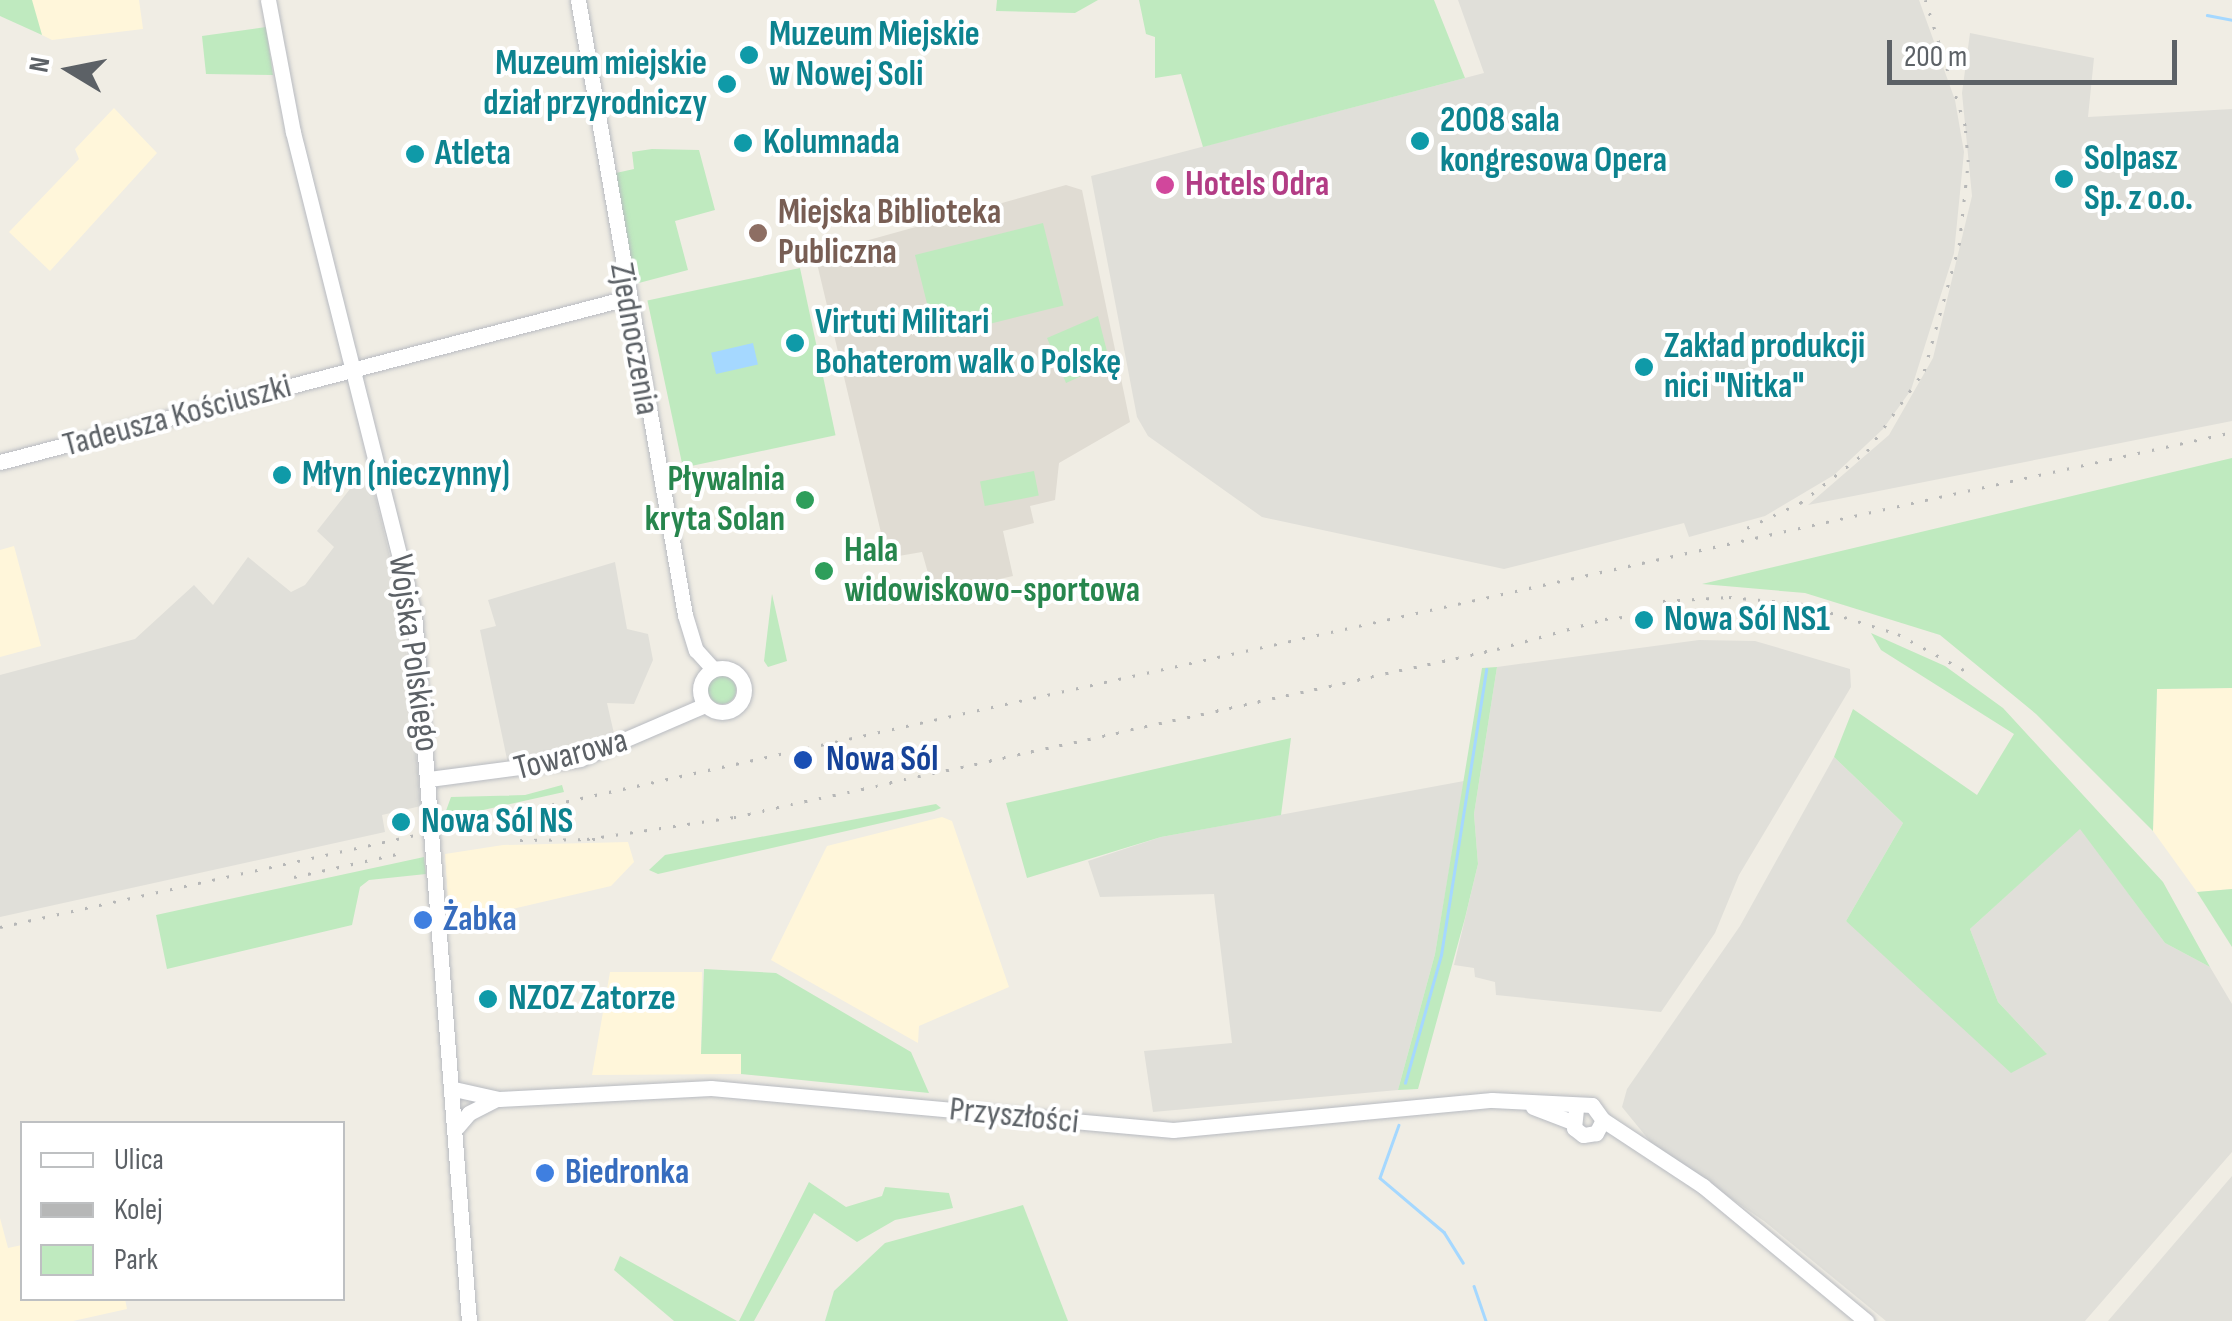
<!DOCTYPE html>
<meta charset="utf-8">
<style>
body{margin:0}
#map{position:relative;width:2232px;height:1321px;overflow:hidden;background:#f0ede4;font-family:"Sofia Sans Condensed",sans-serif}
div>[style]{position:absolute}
.commercial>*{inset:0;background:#fff6da}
.industrial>*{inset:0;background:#e0dfd9}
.education>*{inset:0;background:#e0dcd3}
.green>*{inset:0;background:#bfeabf;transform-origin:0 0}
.round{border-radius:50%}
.water>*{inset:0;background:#a5d8ff;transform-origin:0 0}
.stream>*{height:2.5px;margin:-1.25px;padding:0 1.25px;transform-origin:1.25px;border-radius:1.25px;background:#a5d8ff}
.roads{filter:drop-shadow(0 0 2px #b8bbc1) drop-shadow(0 0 2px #b8bbc1)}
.secondary>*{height:15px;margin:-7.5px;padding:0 7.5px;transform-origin:7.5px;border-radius:7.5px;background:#fff}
.secondary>.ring{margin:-7.5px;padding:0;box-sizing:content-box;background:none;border:15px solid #fff;border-radius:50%}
.rail>*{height:2.5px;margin-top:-1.25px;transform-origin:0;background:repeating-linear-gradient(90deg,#b6b7b7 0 2.5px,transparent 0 14.5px)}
.dots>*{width:28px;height:28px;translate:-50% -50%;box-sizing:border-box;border:5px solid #fff;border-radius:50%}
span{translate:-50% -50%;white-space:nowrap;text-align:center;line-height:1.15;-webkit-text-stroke:8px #fff;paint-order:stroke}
.culture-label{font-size:35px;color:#0d838f;font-weight:700}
.left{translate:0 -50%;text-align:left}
.right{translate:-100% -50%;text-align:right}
.hotel-label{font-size:35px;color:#b23c85;font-weight:700}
.education-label{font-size:35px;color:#785e54;font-weight:700}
.street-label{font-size:35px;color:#5c6166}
.leisure-label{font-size:35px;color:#27864d;font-weight:700}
.transit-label{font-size:35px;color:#164399;font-weight:700}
.shop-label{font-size:35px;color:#366cbe;font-weight:700}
.legend{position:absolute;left:20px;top:1121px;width:325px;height:180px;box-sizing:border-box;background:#fff;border:2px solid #bec0c2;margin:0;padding:12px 18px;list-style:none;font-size:30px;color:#5c6166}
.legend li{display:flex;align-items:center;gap:20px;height:50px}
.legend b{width:50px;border:2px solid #bec0c2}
.north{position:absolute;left:20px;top:20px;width:100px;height:100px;-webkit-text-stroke:8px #fff;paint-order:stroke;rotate:280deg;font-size:28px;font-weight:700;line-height:40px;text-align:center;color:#5c6166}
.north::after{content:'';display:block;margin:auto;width:35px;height:45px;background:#5c6166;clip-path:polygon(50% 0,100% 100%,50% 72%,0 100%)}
.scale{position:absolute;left:1887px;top:40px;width:290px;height:45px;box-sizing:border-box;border:5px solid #5c6166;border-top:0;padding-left:12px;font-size:30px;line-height:35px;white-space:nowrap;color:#5c6166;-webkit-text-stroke:8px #fff;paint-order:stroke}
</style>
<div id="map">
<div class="commercial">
<div style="clip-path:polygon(31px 0,139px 0,143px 29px,52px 40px,42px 35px)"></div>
<div style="clip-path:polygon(114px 108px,157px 153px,50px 271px,9px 232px,79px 159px,75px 149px)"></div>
<div style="clip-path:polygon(14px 546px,41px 646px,0 657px,0 550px)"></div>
<div style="clip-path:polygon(2232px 688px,2232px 889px,2197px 892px,2153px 831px,2157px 689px)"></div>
<div style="clip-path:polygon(942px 817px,952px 821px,1009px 987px,919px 1026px,918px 1043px,771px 960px,827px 846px)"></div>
<div style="clip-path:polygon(628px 842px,634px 862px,611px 886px,461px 921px,449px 916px,445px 854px,503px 845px)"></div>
<div style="clip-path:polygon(610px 972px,702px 972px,701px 1053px,742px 1054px,741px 1074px,592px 1075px)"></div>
<div style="clip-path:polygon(0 1218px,8px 1248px,22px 1245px,22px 1298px,125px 1299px,127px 1309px,73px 1321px,0 1321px)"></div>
</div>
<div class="industrial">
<div style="clip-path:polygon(1458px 0,1919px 0,1955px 100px,1964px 152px,1954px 253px,1911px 390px,1883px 429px,1834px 475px,1765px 516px,1689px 537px,1684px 523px,1504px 569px,1262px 517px,1148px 436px,1137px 417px,1091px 176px,1484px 73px)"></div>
<div style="clip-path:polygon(1970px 33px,2094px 58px,2088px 117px,2232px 109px,2232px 421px,1808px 505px,1889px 435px,1933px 358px,1972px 196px,1962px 93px)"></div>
<div style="clip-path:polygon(368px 466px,402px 607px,421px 806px,382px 815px,385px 832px,0 917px,0 675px,135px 639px,194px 585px,213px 605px,248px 557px,291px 592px,305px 585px,334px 547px,317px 531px)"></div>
<div style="clip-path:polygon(615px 562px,627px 629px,648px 634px,653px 660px,634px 704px,607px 703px,615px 738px,508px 764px,480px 630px,496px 626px,488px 600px)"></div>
<div style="clip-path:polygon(1699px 640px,1755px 641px,1850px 669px,1851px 687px,1739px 875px,1715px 933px,1661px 1012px,1496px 995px,1495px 982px,1475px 977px,1474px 968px,1454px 965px,1478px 864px,1474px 814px,1497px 667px)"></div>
<div style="clip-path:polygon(1834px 757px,1903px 823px,1846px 921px,2047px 1054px,1998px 1002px,1970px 929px,2080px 828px,2165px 943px,2210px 967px,2232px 1004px,2232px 1152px,2085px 1321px,1886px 1321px,1764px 1221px,1653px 1145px,1622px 1107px,1627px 1089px,1740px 926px)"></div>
<div style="clip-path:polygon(1464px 781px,1435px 954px,1398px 1090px,1153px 1112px,1144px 1051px,1232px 1043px,1214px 894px,1100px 897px,1088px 861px,1161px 837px)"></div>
<div style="clip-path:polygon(2232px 1176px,2232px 1321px,2108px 1321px)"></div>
</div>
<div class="education">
<div style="clip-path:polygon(1066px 185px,1082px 190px,1130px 422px,1059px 463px,1055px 500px,1030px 506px,1034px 523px,1003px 531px,1013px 576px,934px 594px,922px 552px,887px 558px,815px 255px)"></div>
</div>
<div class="green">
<div style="clip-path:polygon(0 0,32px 0,42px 35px,0 16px)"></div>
<div style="clip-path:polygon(997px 0,1098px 0,1075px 13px,996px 11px)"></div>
<div style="clip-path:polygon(1139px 0,1434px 0,1465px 78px,1203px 147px,1181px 74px,1155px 78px,1155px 37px,1146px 34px)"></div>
<div style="clip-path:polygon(266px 27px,273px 75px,206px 74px,202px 36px)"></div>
<div style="clip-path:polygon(652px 149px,699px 150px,715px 210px,675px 221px,688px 270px,635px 284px,616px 173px,634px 169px,632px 152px)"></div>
<div style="left:1043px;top:223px;width:85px;height:132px;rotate:76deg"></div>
<div style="left:800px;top:268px;width:171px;height:156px;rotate:78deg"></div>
<div style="clip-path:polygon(1098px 316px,1110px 363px,1066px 383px,1047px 338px)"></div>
<div style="clip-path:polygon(2232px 458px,2232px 688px,2157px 689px,2153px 831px,2036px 714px,1940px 635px,1805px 593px,1702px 584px)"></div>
<div style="left:1034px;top:471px;width:25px;height:55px;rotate:79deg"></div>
<div style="clip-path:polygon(772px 594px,787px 661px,768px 667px,764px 661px)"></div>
<div style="clip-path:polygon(1871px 633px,1945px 666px,2003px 708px,2163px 882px,2210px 967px,2165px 943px,2080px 829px,1970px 929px,1998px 1002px,2047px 1054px,2011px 1073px,1846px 921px,1903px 823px,1834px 757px,1853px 709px,1977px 795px,2014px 734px,1881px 650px)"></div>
<div style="clip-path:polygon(1497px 667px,1474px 814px,1478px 864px,1465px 918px,1418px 1089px,1398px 1090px,1435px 954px,1482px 668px)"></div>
<div class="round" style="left:708px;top:676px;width:28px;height:28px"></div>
<div style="clip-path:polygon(1291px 738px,1281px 815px,1161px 837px,1027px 878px,1006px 803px)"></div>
<div style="clip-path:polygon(562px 785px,564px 792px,443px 819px,451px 797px,525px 795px)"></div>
<div style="clip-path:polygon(936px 804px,941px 808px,934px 811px,658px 874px,649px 870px,665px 855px)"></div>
<div style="clip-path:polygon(424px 857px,426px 874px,369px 880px,360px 887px,352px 925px,167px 969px,156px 915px)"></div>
<div style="clip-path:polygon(2232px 889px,2232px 947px,2197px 892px)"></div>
<div style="clip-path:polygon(704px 969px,776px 973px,911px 1052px,929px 1093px,741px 1074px,741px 1054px,701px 1054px)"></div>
<div style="clip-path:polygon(809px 1182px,846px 1207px,882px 1196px,885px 1187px,949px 1193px,953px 1208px,895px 1220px,857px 1242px,814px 1213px,754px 1321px,739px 1321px)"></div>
<div style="clip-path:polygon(1023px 1205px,1068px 1321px,825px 1321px,834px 1291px,885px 1243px)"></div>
<div style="clip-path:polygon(620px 1256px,737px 1321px,674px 1321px,614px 1270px)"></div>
</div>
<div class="water">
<div style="left:753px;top:343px;width:22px;height:43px;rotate:77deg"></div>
</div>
<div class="stream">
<div style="left:2207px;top:15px;width:25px;rotate:11deg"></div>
<div style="left:1405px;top:1083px;width:133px;rotate:-74.3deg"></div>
<div style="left:1441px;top:955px;width:289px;rotate:-81deg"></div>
<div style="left:1399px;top:1125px;width:56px;rotate:109.7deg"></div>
<div style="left:1380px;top:1178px;width:84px;rotate:40.2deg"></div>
<div style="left:1444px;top:1232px;width:36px;rotate:58deg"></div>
<div style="left:1474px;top:1286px;width:37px;rotate:71deg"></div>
</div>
<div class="roads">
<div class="secondary">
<div style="left:268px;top:0;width:134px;rotate:79.3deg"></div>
<div style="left:293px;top:132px;width:496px;rotate:75.9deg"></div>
<div style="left:414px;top:613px;width:710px;rotate:85.56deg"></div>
<div style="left:578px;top:0;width:624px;rotate:80.13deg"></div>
<div style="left:685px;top:615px;width:37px;rotate:73deg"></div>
<div style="left:696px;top:650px;width:25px;rotate:48deg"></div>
<div style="left:0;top:462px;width:648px;rotate:-14.66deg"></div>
<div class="ring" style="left:700px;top:668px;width:29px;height:29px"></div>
<div style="left:429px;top:779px;width:152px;rotate:-7.5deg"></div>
<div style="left:580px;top:759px;width:136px;rotate:-23.4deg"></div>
<div style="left:454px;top:1089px;width:46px;rotate:12.5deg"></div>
<div style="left:499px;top:1099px;width:212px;rotate:-3deg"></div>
<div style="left:711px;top:1088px;width:464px;rotate:5.2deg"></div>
<div style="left:1173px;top:1130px;width:320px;rotate:-5.4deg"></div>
<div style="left:1492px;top:1100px;width:100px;rotate:2.9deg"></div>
<div style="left:1592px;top:1105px;width:19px;rotate:54deg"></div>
<div style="left:1603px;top:1120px;width:15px;rotate:118deg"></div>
<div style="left:1596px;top:1133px;width:13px;rotate:171deg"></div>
<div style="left:1583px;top:1135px;width:11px;rotate:-142deg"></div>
<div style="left:1574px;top:1128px;width:19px;rotate:-84deg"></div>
<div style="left:1533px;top:1107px;width:42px;rotate:21deg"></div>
<div style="left:1603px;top:1120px;width:120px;rotate:33.4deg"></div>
<div style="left:1703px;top:1186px;width:212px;rotate:39.6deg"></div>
<div style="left:457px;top:1127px;width:18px;rotate:-49deg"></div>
<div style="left:469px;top:1113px;width:29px;rotate:-27deg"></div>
</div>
</div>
<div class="rail">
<div style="left:1747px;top:528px;width:59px;rotate:-25.3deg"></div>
<div style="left:1800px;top:503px;width:85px;rotate:-37.8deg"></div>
<div style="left:1867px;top:451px;width:98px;rotate:-54.5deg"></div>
<div style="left:1924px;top:371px;width:131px;rotate:-74.5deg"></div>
<div style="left:1959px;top:245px;width:83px;rotate:-83.8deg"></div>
<div style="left:1968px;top:162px;width:36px;rotate:-95deg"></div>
<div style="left:1965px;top:126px;width:132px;rotate:-107.6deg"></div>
<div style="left:1663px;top:601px;width:66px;rotate:-3.5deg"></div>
<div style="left:1729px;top:597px;width:74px;rotate:5.4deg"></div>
<div style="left:1803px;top:604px;width:100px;rotate:17.5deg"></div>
<div style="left:1898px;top:634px;width:77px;rotate:28.6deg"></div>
<div style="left:587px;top:839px;width:149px;rotate:-8.5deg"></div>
<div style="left:734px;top:817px;width:781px;rotate:-12.42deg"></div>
<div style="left:1497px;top:649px;width:112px;rotate:-15.5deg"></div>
<div style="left:1605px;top:619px;width:79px;rotate:-6.6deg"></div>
<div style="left:520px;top:840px;width:78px;rotate:-0.7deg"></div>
<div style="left:294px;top:877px;width:110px;rotate:-12.6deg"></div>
<div style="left:0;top:927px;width:2286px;rotate:-12.5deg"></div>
</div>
<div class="dots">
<div style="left:749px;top:55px;background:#0f9aa8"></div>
<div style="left:727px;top:84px;background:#0f9aa8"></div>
<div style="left:1420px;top:141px;background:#0f9aa8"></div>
<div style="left:743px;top:143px;background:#0f9aa8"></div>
<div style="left:415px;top:154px;background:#0f9aa8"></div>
<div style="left:2064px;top:179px;background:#0f9aa8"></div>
<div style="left:1165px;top:185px;background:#d1479c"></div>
<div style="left:758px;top:233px;background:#8d6e63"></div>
<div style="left:795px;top:343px;background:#0f9aa8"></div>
<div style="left:1644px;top:367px;background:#0f9aa8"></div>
<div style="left:282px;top:475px;background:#0f9aa8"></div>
<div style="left:805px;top:500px;background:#2e9e5b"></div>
<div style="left:824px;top:571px;background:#2e9e5b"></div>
<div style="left:1644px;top:620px;background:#0f9aa8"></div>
<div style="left:803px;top:760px;background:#1a4fb4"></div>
<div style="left:401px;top:822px;background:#0f9aa8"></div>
<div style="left:423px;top:920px;background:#3f7fe0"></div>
<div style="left:488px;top:999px;background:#0f9aa8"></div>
<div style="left:545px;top:1173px;background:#3f7fe0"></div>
</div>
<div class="culture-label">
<span class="left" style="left:769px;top:55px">Muzeum Miejskie<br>w Nowej Soli</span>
<span class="right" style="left:707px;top:84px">Muzeum miejskie<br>dział przyrodniczy</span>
<span class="left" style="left:1440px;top:141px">2008 sala<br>kongresowa Opera</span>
<span class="left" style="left:763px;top:143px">Kolumnada</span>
<span class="left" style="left:435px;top:154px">Atleta</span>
<span class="left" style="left:2084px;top:179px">Solpasz<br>Sp. z o.o.</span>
<span class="left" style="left:815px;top:343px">Virtuti Militari<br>Bohaterom walk o Polskę</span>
<span class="left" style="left:1664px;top:367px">Zakład produkcji<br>nici "Nitka"</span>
<span class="left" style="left:302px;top:475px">Młyn (nieczynny)</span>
<span class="left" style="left:1664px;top:620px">Nowa Sól NS1</span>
<span class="left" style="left:421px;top:822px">Nowa Sól NS</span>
<span class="left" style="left:508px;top:999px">NZOZ Zatorze</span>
</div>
<div class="hotel-label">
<span class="left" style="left:1185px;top:185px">Hotels Odra</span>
</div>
<div class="education-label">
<span class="left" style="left:778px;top:233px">Miejska Biblioteka<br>Publiczna</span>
</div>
<div class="street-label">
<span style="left:634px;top:339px;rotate:80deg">Zjednoczenia</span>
<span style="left:177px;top:416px;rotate:-15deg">Tadeusza Kościuszki</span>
<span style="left:413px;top:653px;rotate:82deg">Wojska Polskiego</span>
<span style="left:571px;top:755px;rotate:-15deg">Towarowa</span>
<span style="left:1014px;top:1116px;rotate:6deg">Przyszłości</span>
</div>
<div class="leisure-label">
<span class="right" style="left:785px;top:500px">Pływalnia<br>kryta Solan</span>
<span class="left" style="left:844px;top:571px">Hala<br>widowiskowo-sportowa</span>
</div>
<div class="transit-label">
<span class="left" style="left:826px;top:760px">Nowa Sól</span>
</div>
<div class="shop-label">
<span class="left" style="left:443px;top:920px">Żabka</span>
<span class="left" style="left:565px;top:1173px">Biedronka</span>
</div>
<ul class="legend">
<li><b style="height:12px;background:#fff"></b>Ulica</li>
<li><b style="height:12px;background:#b6b7b7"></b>Kolej</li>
<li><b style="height:28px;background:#bfeabf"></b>Park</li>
</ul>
<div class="north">N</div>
<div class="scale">200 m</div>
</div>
